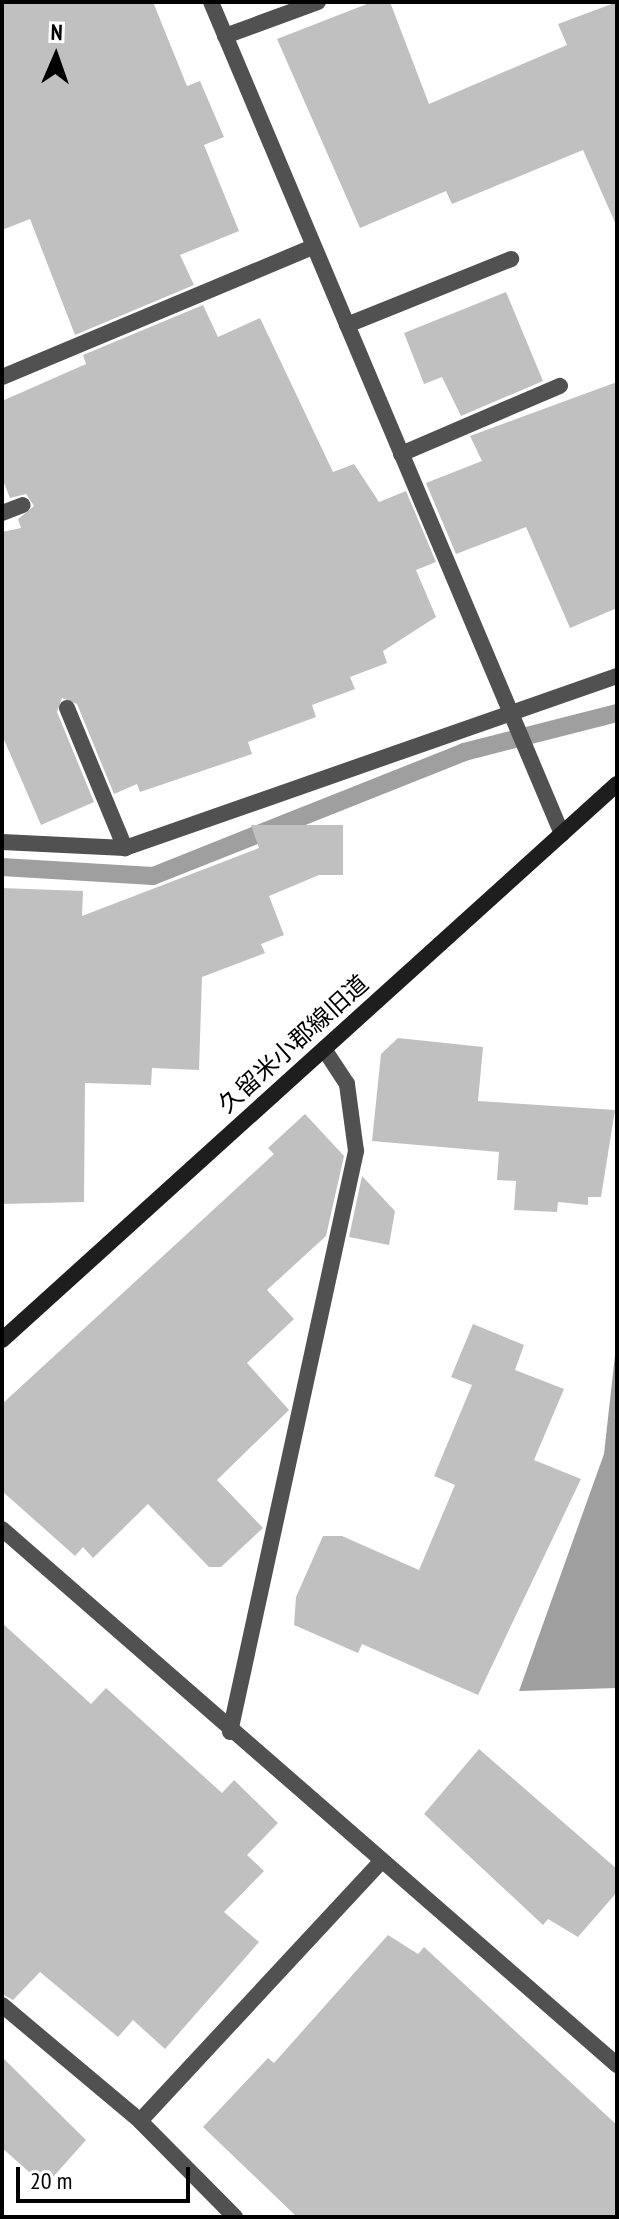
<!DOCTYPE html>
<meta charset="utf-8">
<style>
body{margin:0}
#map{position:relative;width:619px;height:2219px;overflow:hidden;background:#fff;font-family:"PT Sans Narrow","Noto Sans JP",sans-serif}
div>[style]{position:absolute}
.water>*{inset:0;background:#9f9f9f}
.stream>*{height:18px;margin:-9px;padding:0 9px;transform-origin:9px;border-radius:9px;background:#9f9f9f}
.building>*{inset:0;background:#c0c0c0}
.lane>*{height:16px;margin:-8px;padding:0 8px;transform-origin:8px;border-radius:8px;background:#515151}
.street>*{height:16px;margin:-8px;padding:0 8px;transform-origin:8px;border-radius:8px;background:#515151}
.secondary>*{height:16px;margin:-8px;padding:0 8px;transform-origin:8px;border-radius:8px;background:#1e1e1e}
span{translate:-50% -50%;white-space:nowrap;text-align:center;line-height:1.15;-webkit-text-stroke:7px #fff;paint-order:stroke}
.street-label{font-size:24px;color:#000}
.frame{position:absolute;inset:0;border:4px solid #000;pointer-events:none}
.north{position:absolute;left:16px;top:16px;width:80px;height:80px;-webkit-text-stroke:6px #fff;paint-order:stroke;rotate:2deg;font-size:22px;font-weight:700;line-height:32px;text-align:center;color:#000}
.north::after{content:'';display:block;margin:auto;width:28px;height:36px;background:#000;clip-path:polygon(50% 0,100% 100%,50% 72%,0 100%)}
.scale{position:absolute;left:16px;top:2167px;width:174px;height:36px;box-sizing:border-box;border:4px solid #000;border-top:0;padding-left:10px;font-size:24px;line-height:28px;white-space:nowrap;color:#000;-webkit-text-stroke:6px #fff;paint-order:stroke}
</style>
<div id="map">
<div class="water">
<div style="clip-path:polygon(617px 1337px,617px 1688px,519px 1691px,604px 1454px)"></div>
</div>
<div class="stream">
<div style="left:2px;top:867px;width:151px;rotate:3.4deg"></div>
<div style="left:153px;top:876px;width:335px;rotate:-21.7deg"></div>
<div style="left:464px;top:752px;width:158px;rotate:-14.3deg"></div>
</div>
<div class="building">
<div style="clip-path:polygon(2px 2px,153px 2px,187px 86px,200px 81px,224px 137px,204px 145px,239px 231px,180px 255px,194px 285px,75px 335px,30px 219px,2px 230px)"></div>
<div style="clip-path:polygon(372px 2px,390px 2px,429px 104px,567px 45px,558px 24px,617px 2px,617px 227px,583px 150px,452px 204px,446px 191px,360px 228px,277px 39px)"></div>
<div style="clip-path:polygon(506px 292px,543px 381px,461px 416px,442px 377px,424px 384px,404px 333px)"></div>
<div style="clip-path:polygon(203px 305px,218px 337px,260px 318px,333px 472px,354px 464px,379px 502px,406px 491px,436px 562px,416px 570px,436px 617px,383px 651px,387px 663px,350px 677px,355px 689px,312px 705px,316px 717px,248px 742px,252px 754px,140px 792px,137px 784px,114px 794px,77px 704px,62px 698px,57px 712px,94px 802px,41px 825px,2px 735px,2px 532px,21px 528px,18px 519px,34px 506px,26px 494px,10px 498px,2px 478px,2px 401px,86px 364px,83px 355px)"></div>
<div style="clip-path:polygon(617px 382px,617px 608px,570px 628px,526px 527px,456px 554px,426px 483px,482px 461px,470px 436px)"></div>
<div style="clip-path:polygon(251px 825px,343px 825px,343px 875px,319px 875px,269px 896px,284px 935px,261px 944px,265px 953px,202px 977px,199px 1070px,152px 1068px,151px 1085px,85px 1083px,84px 1202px,2px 1204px,2px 888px,83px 891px,82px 916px,259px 848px)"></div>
<div style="clip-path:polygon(398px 1038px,483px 1047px,478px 1101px,615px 1110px,601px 1197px,588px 1197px,588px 1205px,558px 1202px,557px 1212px,514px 1210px,516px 1181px,497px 1180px,499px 1152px,372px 1141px,381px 1054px)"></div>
<div style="clip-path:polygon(305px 1114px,344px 1156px,326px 1236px,267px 1290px,294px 1319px,247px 1363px,289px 1410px,217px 1480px,263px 1528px,221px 1567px,209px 1567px,148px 1504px,93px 1558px,83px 1547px,75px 1556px,2px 1491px,2px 1404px,274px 1154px,268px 1148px)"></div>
<div style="clip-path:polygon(362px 1176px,395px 1211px,389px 1245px,349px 1237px)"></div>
<div style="clip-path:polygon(473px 1324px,524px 1345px,515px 1370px,564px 1389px,534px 1460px,581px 1479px,478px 1695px,362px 1644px,358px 1653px,294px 1625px,296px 1597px,323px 1536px,342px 1536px,419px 1570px,455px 1485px,434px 1476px,472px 1385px,451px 1377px)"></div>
<div style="clip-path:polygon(2px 1623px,91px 1704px,106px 1688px,222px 1793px,234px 1780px,278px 1823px,247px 1855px,264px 1871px,224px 1912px,259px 1942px,165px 2049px,133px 2020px,118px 2037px,40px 1972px,13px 2000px,2px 1994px)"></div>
<div style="clip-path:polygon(479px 1749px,617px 1869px,617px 1892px,578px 1937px,548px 1919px,543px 1925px,424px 1814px)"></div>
<div style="clip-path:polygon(388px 1935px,418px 1954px,424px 1947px,617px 2125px,617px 2217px,297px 2217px,203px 2127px,268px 2058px,274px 2063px)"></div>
<div style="clip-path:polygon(2px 2057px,86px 2140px,45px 2186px,2px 2148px)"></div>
</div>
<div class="lane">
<div style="left:225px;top:36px;width:99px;rotate:-20.1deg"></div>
<div style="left:347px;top:325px;width:177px;rotate:-21.9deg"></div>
<div style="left:2px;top:377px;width:337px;rotate:-22.7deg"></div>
<div style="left:401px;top:454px;width:173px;rotate:-23.2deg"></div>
<div style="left:2px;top:513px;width:22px;rotate:-21deg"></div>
<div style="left:67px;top:708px;width:152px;rotate:67.5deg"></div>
<div style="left:230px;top:1732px;width:595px;rotate:-77.76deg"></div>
<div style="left:356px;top:1151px;width:68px;rotate:-97.7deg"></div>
<div style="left:347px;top:1084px;width:42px;rotate:-123.3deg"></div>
</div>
<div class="street">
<div style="left:211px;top:2px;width:903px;rotate:67.13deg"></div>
<div style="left:2px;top:842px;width:123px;rotate:2.8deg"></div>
<div style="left:125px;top:848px;width:521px;rotate:-19.27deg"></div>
<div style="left:2px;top:1529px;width:816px;rotate:41.07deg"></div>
<div style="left:2px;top:2005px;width:180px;rotate:40deg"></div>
<div style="left:235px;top:2217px;width:135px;rotate:-134.7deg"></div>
<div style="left:140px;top:2121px;width:351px;rotate:-47.1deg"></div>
</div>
<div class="secondary">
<div style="left:2px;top:1340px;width:829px;rotate:-42.12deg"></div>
</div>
<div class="street-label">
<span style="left:293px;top:1044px;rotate:-42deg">久留米小郡線旧道</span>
</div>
<div class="frame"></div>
<div class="north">N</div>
<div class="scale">20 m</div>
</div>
